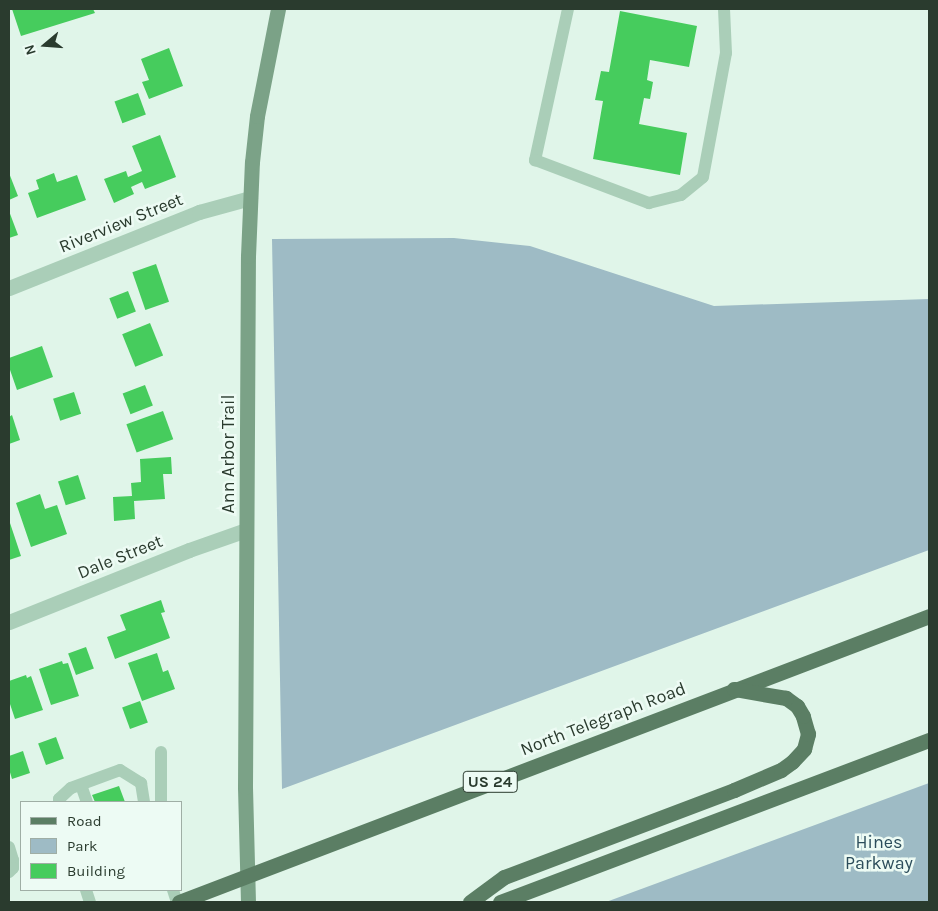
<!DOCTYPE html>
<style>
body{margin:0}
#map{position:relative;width:938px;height:911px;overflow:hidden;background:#e0f5e9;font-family:Karla,sans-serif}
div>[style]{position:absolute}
.green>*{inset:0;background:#9ebbc5}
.building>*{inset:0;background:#46cc5d;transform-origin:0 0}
.lane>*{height:12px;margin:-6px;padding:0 6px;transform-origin:6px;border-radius:6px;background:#aaceb8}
.street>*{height:15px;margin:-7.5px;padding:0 7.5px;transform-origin:7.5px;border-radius:7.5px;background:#aaceb8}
.secondary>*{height:15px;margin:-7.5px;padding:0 7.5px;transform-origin:7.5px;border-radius:7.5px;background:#7ba287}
.primary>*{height:15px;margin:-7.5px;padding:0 7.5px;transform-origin:7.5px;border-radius:7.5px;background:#5b7e64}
span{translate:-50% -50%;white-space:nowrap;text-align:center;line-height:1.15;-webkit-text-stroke:5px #edfbf4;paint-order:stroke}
.shield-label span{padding:1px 4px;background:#edfbf4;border:1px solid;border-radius:4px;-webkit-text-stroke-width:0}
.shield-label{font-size:16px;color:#2a3b2e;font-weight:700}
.street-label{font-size:18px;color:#2a3b2e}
.park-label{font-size:18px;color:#2c4d5b}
.frame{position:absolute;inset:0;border:10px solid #2a3b2e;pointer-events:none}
.legend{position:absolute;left:20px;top:801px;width:162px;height:90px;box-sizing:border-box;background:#edfbf4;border:1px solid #9faea5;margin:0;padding:6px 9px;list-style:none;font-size:15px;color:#2a3b2e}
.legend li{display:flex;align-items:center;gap:10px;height:25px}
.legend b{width:25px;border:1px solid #9faea5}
.north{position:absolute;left:20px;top:20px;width:50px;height:50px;-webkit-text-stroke:4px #edfbf4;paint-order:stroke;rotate:252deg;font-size:14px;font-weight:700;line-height:20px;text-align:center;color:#2a3b2e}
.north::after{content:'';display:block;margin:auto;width:18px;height:22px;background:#2a3b2e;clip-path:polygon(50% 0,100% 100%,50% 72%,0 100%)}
</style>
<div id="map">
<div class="green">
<div style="clip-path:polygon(454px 238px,530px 246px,714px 306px,929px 299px,929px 550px,282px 789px,272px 239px)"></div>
<div style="clip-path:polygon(929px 783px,929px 902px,606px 902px)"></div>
</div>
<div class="building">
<div style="clip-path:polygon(12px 9px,93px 9px,95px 13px,21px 36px)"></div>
<div style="clip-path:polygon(620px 11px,697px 26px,689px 67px,650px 60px,647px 80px,653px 82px,650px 99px,644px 98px,639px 124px,687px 133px,680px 175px,593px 159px,603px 101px,595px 100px,601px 71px,609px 72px)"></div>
<div style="clip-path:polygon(169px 48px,183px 86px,149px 99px,142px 82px,149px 80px,141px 59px)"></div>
<div style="left:138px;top:93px;width:23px;height:25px;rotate:70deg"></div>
<div style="clip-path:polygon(160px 135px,176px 177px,145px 189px,142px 182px,131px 187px,134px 194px,114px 203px,104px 179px,126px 171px,128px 177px,142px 171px,132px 146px)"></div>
<div style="clip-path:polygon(9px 173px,18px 196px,9px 200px)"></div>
<div style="clip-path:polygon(54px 173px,57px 182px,77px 175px,86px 200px,37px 218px,28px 193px,39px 189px,36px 180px)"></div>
<div style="clip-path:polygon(9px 211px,18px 235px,9px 238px)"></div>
<div style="left:156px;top:264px;width:40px;height:25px;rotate:71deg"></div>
<div style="left:128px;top:291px;width:22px;height:20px;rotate:69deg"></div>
<div style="left:150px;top:323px;width:35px;height:30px;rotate:68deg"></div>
<div style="clip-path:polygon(42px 346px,53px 377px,17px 390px,9px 367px,9px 358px)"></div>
<div style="left:145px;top:385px;width:22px;height:24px;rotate:69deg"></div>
<div style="left:74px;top:392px;width:23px;height:22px;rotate:72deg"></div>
<div style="left:163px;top:411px;width:30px;height:39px;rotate:70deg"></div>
<div style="clip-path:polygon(12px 415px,20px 440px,9px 444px,9px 417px)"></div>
<div style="clip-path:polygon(171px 457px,172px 474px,163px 474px,165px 499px,134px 501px,135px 519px,114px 521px,113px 497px,132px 496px,131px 483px,141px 482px,140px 459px)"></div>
<div style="left:78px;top:475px;width:25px;height:21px;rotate:72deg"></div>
<div style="clip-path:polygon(40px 494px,45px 509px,57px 505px,67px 534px,31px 547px,16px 503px)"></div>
<div style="clip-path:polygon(9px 520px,21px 556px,9px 560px)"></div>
<div style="clip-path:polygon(161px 600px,165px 612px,161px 613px,170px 638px,115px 659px,107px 637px,126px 630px,120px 615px)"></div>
<div style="left:86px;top:647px;width:23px;height:19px;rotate:70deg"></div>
<div style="clip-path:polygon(157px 653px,163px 672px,168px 670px,175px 689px,142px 701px,128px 663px)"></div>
<div style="clip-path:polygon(62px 661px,63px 664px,68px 663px,79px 696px,51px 705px,39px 669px)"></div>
<div style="clip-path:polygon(26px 675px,27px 678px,31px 676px,43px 710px,15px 719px,9px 701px,9px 681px)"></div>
<div style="left:140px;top:701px;width:23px;height:19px;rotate:70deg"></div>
<div style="left:56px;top:737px;width:23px;height:19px;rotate:70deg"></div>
<div style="clip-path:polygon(23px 751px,30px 773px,12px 779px,9px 769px,9px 756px)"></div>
<div style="clip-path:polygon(119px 786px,125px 802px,95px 802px,92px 795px)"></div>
</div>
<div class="lane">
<div style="left:568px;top:9px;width:155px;rotate:102.3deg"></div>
<div style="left:535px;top:160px;width:122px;rotate:20.7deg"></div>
<div style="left:649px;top:203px;width:33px;rotate:-14deg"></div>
<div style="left:681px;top:195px;width:28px;rotate:-39deg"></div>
<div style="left:703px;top:177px;width:126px;rotate:-79.5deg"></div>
<div style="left:726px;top:53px;width:44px;rotate:-92.6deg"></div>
<div style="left:81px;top:785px;width:18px;rotate:71deg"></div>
<div style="left:59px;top:802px;width:3px;rotate:-90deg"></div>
<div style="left:59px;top:799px;width:16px;rotate:-43deg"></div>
<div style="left:71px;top:788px;width:52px;rotate:-20.2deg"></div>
<div style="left:120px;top:770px;width:25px;rotate:32deg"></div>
<div style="left:141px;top:783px;width:19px;rotate:81deg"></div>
<div style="left:161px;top:802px;width:50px;rotate:-90deg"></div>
<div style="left:9px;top:847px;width:14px;rotate:73deg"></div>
<div style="left:13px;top:860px;width:8px;rotate:90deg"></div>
<div style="left:13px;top:868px;width:6px;rotate:135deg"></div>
<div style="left:86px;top:890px;width:13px;rotate:72deg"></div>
<div style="left:173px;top:890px;width:13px;rotate:72deg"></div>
</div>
<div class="street">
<div style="left:9px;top:288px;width:205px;rotate:-21.8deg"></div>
<div style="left:199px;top:212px;width:53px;rotate:-15.4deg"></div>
<div style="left:9px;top:622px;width:194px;rotate:-21.8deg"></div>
<div style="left:189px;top:550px;width:60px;rotate:-19.3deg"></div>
</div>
<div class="secondary">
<div style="left:248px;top:902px;width:115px;rotate:-91.5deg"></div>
<div style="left:245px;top:787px;width:531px;rotate:-89.68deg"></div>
<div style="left:248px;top:256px;width:94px;rotate:-87.6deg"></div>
<div style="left:252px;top:162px;width:46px;rotate:-83.8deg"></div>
<div style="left:257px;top:116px;width:109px;rotate:-78.9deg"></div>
</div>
<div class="primary">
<div style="left:179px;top:902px;width:803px;rotate:-20.87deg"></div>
<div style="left:470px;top:902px;width:42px;rotate:-36.3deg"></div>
<div style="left:504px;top:877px;width:246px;rotate:-20.7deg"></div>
<div style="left:734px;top:790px;width:51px;rotate:-23.1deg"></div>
<div style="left:781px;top:770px;width:14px;rotate:-36deg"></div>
<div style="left:792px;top:762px;width:18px;rotate:-47deg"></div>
<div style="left:804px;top:749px;width:16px;rotate:-75deg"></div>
<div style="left:808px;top:734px;width:19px;rotate:-106deg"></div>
<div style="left:803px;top:716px;width:12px;rotate:-121deg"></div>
<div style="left:797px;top:706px;width:14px;rotate:-144deg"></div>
<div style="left:786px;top:698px;width:53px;rotate:-170.2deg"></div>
<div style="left:500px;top:902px;width:459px;rotate:-20.7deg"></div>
</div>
<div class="shield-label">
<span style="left:490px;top:782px">US 24</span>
</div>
<div class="street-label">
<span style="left:121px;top:223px;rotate:-22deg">Riverview Street</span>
<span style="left:228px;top:454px;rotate:-90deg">Ann Arbor Trail</span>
<span style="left:120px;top:557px;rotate:-22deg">Dale Street</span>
<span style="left:603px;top:719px;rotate:-21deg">North Telegraph Road</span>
</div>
<div class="park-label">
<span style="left:879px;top:853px">Hines<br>Parkway</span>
</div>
<div class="frame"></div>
<ul class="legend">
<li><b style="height:6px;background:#5b7e64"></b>Road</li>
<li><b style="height:14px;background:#9ebbc5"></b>Park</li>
<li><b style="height:14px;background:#46cc5d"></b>Building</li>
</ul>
<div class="north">N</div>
</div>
